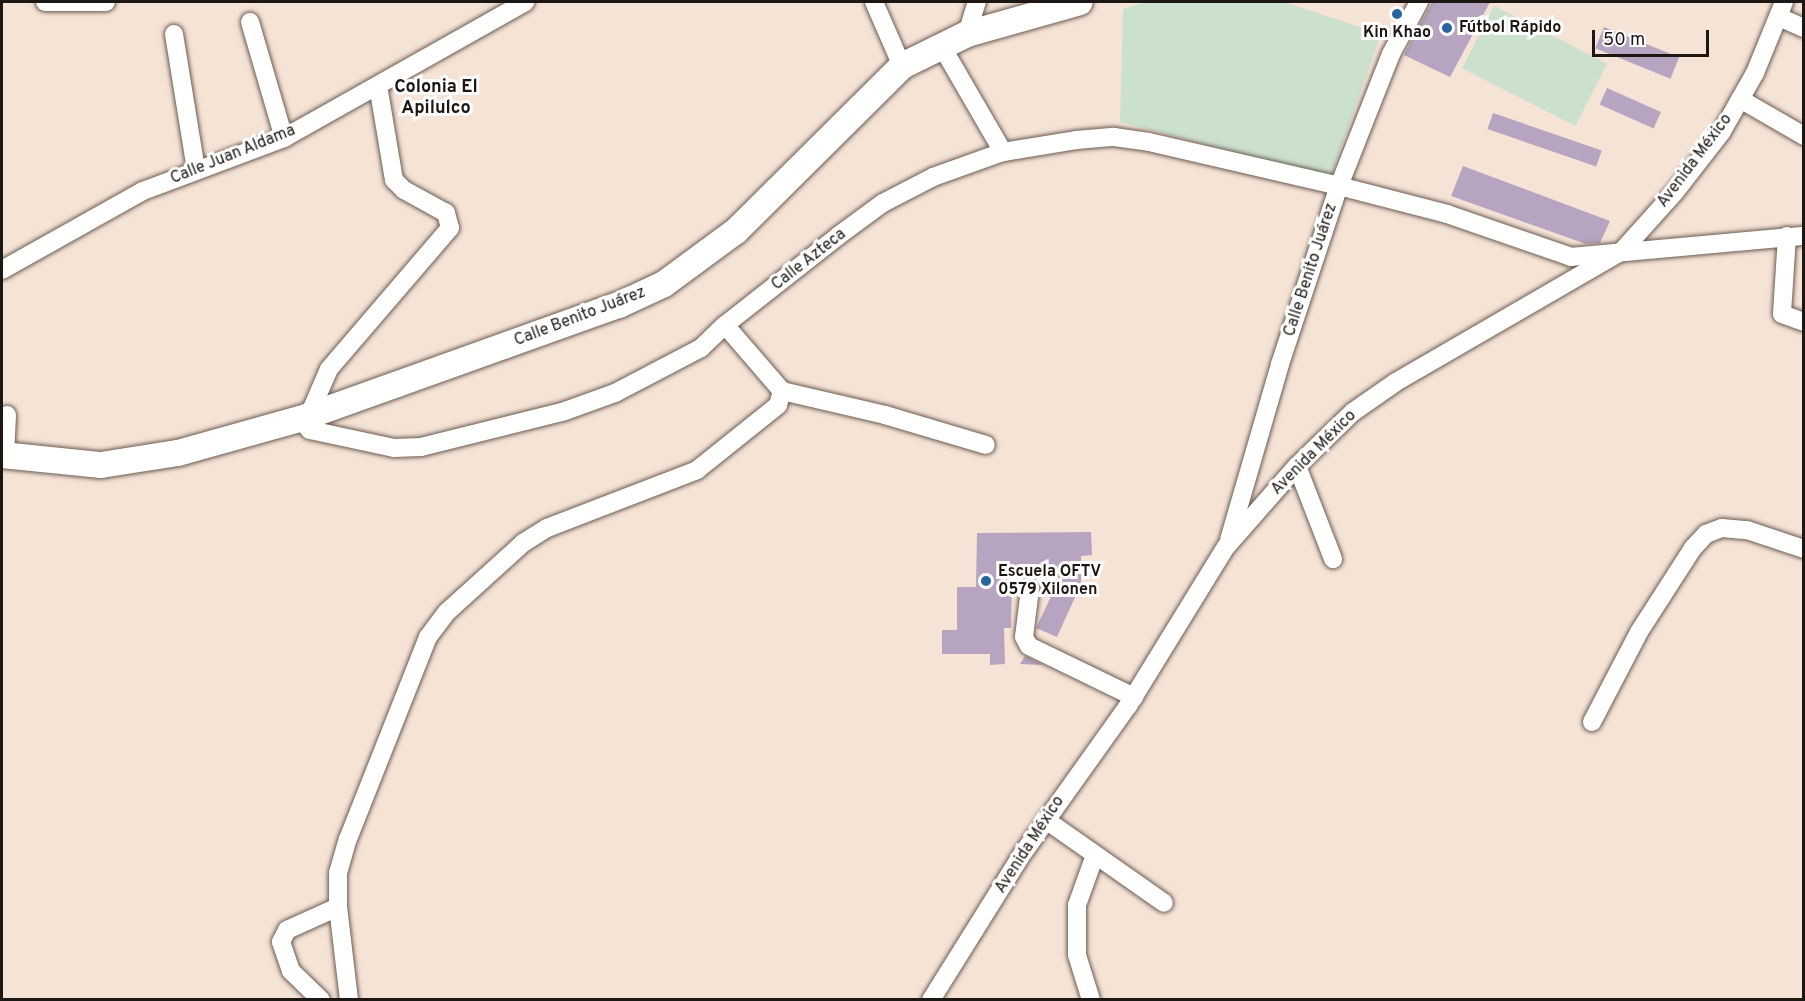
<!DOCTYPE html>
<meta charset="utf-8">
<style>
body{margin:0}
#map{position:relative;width:1805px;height:1001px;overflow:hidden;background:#f5e3d6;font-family:Overpass,sans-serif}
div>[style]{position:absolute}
.green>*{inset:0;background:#cbe0cd;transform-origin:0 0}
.building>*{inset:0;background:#b7a4c0;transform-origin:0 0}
.roads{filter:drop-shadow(0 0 2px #6b5c51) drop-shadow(0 0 2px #6b5c51)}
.minor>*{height:18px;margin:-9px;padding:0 9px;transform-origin:9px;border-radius:9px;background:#fff}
.secondary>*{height:26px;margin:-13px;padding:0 13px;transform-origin:13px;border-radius:13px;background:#fff}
.dots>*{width:16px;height:16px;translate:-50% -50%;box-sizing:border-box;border:3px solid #fff;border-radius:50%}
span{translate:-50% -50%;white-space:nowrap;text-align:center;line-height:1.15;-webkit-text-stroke:6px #fff;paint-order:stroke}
.poi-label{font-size:16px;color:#1d1713;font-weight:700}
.left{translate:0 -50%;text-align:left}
.street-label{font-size:16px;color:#1d1713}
.neighbourhood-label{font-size:18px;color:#1d1713;font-weight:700}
.frame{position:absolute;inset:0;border:3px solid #1d1713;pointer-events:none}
.scale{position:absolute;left:1592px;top:30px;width:117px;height:27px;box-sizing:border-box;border:3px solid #1d1713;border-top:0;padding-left:8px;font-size:18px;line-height:21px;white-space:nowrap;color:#1d1713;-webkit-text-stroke:4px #fff;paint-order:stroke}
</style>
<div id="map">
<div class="green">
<div style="clip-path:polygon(1146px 2px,1284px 2px,1381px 34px,1331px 176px,1120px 122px,1123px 9px)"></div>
<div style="left:1494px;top:6px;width:127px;height:70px;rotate:27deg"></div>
</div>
<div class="building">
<div style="clip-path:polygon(1432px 2px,1490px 2px,1450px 77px,1404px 55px)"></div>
<div style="left:1604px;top:27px;width:81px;height:23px;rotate:22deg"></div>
<div style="left:1607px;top:88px;width:59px;height:18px;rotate:24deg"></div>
<div style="left:1493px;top:113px;width:115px;height:17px;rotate:19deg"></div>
<div style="clip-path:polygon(1463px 166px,1610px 221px,1600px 243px,1586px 244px,1451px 196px)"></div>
<div style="clip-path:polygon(1091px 532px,1092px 555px,1081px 556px,1081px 584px,1057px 637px,1036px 628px,1054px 590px,1045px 590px,1045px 578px,1012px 577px,1011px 628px,1004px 628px,1005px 664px,990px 665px,990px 654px,942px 654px,942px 630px,957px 630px,957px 587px,976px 587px,977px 533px)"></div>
<div style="clip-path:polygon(1025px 656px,1043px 665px,1020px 664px)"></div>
</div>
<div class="roads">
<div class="minor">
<div style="left:45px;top:2px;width:61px"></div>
<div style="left:874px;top:2px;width:70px;rotate:66.4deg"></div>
<div style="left:1779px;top:17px;width:27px;rotate:24deg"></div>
<div style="left:250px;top:22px;width:121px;rotate:73.7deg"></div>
<div style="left:174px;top:34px;width:138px;rotate:80.8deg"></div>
<div style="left:967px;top:34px;width:34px;rotate:-73deg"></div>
<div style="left:941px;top:45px;width:124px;rotate:59.9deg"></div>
<div style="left:1740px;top:99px;width:74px;rotate:30deg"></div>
<div style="left:1787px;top:236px;width:78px;rotate:93.7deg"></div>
<div style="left:1782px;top:314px;width:23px;rotate:20deg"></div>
<div style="left:2px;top:270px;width:162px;rotate:-29.3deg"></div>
<div style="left:143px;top:191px;width:151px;rotate:-20.6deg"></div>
<div style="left:284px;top:138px;width:277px;rotate:-29.4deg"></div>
<div style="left:782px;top:391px;width:106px;rotate:13.1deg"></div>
<div style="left:885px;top:415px;width:105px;rotate:16.5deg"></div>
<div style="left:309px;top:415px;width:50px;rotate:-66.5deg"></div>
<div style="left:329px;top:369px;width:186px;rotate:-49.4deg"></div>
<div style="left:450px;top:228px;width:16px;rotate:-105deg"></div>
<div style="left:446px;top:213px;width:48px;rotate:-151.3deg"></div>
<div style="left:404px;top:190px;width:14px;rotate:-135deg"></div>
<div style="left:394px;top:180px;width:96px;rotate:-99.6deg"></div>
<div style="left:300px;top:419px;width:15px;rotate:48deg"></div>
<div style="left:310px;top:430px;width:86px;rotate:12.1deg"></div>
<div style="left:394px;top:448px;width:27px;rotate:-2deg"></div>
<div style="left:421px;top:447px;width:148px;rotate:-14deg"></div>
<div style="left:565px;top:411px;width:53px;rotate:-19.8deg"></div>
<div style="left:615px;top:393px;width:97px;rotate:-27.6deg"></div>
<div style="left:701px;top:348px;width:33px;rotate:-44deg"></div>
<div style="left:725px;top:325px;width:144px;rotate:-38.2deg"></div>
<div style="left:838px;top:236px;width:56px;rotate:-36.3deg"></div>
<div style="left:883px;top:203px;width:56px;rotate:-27.5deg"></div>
<div style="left:933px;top:177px;width:74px;rotate:-19.7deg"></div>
<div style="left:1003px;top:152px;width:74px;rotate:-9.3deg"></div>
<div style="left:1076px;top:140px;width:38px;rotate:-5deg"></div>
<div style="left:1114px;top:137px;width:35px;rotate:8deg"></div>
<div style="left:1149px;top:142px;width:195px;rotate:13deg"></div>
<div style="left:1339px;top:186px;width:112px;rotate:14.5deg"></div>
<div style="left:1447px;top:214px;width:131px;rotate:19.1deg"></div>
<div style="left:1571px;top:257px;width:234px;rotate:-5.2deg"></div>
<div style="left:5px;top:456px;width:41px;rotate:-87.2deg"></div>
<div style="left:1297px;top:466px;width:100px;rotate:68.8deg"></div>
<div style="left:1229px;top:540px;width:183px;rotate:-73.8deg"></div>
<div style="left:1280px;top:364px;width:188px;rotate:-71.7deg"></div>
<div style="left:1339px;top:186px;width:142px;rotate:-68.5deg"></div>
<div style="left:1391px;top:54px;width:59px;rotate:-61.7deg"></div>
<div style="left:1030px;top:589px;width:48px;rotate:97.1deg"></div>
<div style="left:1024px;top:637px;width:10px;rotate:61deg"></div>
<div style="left:1029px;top:646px;width:117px;rotate:25.9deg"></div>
<div style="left:1592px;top:722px;width:102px;rotate:-62.4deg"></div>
<div style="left:1639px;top:632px;width:100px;rotate:-57.3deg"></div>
<div style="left:1693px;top:548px;width:19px;rotate:-47deg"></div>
<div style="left:1706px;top:534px;width:17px;rotate:-21deg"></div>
<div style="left:1722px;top:528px;width:25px;rotate:5deg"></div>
<div style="left:1747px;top:530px;width:60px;rotate:18.4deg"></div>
<div style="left:1046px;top:820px;width:144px;rotate:35.1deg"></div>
<div style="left:321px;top:1000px;width:42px;rotate:-136deg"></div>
<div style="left:291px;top:971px;width:31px;rotate:-109deg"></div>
<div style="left:281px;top:942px;width:13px;rotate:-63deg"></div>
<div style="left:287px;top:930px;width:56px;rotate:-24.3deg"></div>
<div style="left:349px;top:1000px;width:94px;rotate:-96.7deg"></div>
<div style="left:338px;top:907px;width:34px;rotate:-90deg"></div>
<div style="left:338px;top:873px;width:35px;rotate:-74deg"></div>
<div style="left:348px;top:839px;width:217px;rotate:-68.4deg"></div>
<div style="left:428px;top:637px;width:31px;rotate:-53deg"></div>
<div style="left:447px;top:612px;width:103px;rotate:-42.2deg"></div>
<div style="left:523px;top:543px;width:28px;rotate:-32deg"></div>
<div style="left:547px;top:528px;width:161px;rotate:-21.1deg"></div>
<div style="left:697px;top:470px;width:104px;rotate:-38.7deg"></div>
<div style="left:778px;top:405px;width:15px;rotate:-74deg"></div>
<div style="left:782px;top:391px;width:87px;rotate:-130.8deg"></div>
<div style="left:931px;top:1000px;width:173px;rotate:-58deg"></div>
<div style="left:1023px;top:853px;width:181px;rotate:-54.5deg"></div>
<div style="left:1128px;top:706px;width:187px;rotate:-58.4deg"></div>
<div style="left:1226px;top:547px;width:108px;rotate:-48.8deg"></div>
<div style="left:1297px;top:466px;width:78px;rotate:-44deg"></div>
<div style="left:1353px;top:412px;width:52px;rotate:-34.9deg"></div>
<div style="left:1396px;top:382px;width:261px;rotate:-30.1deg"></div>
<div style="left:1622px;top:251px;width:79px;rotate:-48.1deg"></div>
<div style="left:1675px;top:192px;width:75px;rotate:-52.1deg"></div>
<div style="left:1721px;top:133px;width:69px;rotate:-60.5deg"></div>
<div style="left:1755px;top:73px;width:77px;rotate:-67.8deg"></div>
<div style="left:1091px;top:1000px;width:47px;rotate:-107.3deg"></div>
<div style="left:1077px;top:955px;width:50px;rotate:-90deg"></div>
<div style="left:1077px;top:905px;width:53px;rotate:-70.2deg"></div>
</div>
<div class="secondary">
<div style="left:2px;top:455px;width:100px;rotate:5.8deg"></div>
<div style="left:101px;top:465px;width:78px;rotate:-8.9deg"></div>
<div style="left:178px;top:453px;width:127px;rotate:-15.6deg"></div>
<div style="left:300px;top:419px;width:339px;rotate:-19.7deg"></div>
<div style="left:619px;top:305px;width:50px;rotate:-25deg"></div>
<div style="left:664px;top:284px;width:89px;rotate:-36.4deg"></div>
<div style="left:736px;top:231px;width:234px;rotate:-44.8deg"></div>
<div style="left:902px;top:66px;width:72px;rotate:-26.2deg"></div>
<div style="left:967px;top:34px;width:117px;rotate:-15.8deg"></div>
</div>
</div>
<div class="dots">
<div style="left:1397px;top:14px;background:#28659c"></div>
<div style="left:1447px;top:28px;background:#28659c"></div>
<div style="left:986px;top:581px;background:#28659c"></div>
</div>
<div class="poi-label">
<span class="left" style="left:1459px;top:28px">Fútbol Rápido</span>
<span style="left:1397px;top:33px">Kin Khao</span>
<span class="left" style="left:998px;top:581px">Escuela OFTV<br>0579 Xilonen</span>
</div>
<div class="street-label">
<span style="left:233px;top:155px;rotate:-22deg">Calle Juan Aldama</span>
<span style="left:1695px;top:161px;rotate:-53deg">Avenida México</span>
<span style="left:809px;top:260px;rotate:-38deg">Calle Azteca</span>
<span style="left:1311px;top:270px;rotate:-72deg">Calle Benito Juárez</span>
<span style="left:580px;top:317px;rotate:-21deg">Calle Benito Juárez</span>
<span style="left:1314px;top:453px;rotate:-45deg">Avenida México</span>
<span style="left:1030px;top:845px;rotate:-57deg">Avenida México</span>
</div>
<div class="neighbourhood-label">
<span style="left:436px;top:99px">Colonia El<br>Apilulco</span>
</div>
<div class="frame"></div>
<div class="scale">50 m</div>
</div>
